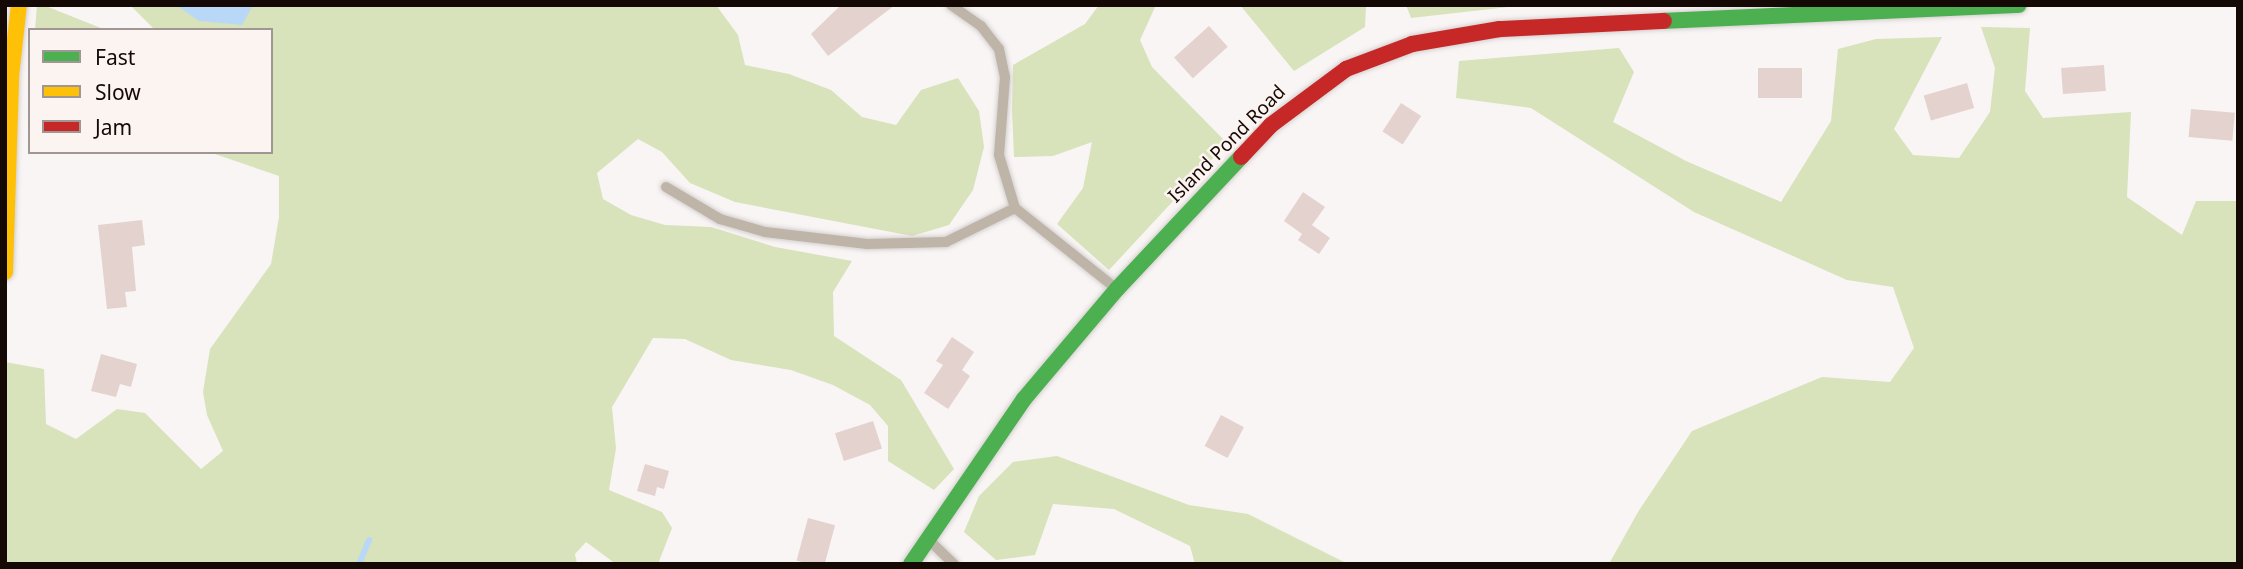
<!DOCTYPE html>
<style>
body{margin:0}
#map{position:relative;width:2243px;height:569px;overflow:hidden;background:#f9f5f4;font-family:"Noto Sans",sans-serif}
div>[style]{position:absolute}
.green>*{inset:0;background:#d8e2bb}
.water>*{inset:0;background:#b9d8f7}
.stream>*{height:6px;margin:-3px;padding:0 3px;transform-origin:3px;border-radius:3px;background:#b9d8f7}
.building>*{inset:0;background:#e4d2ce;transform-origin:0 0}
.roads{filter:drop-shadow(0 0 2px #d4d0cf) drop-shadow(0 0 2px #d4d0cf)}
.lane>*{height:10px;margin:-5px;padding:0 5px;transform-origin:5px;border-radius:5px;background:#bfb4a8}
.fast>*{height:16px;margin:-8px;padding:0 8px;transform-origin:8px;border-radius:8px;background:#4caf50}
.slow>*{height:16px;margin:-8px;padding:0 8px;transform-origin:8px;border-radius:8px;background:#ffc107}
.jam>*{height:16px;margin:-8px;padding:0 8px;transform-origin:8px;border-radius:8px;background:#c62828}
span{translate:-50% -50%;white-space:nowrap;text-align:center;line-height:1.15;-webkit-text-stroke:5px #fcf4f1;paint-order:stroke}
.street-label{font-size:19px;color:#150905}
.frame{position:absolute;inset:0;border:7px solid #150905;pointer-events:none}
.legend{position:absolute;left:28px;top:28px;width:245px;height:126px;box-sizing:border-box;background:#fcf4f1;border:2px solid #a09693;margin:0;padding:9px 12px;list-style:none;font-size:21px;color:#150905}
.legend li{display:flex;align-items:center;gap:14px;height:35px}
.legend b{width:35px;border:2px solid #a09693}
</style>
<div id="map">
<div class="green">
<div style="clip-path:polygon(37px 5px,43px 5px,106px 30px,35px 30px)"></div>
<div style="clip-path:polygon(130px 5px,716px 5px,738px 35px,745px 65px,789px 74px,831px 90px,862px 117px,896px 125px,921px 90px,958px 78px,979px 111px,984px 147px,973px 190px,949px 225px,912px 236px,735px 202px,690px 183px,662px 152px,638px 139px,597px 173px,603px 199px,631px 215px,665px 225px,711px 227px,775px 247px,852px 261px,833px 292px,834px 336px,901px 380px,954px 469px,934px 490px,888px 461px,888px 426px,870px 405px,833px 385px,791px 370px,731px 360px,685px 339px,653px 338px,612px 407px,616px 448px,609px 490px,662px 512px,672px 528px,658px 564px,616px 564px,586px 542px,575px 554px,577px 564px,5px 564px,5px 362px,44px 369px,46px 424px,76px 439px,117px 409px,145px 413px,201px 469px,223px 451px,207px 415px,203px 392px,210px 349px,271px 264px,279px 217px,279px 176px,209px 152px,271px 152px,271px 30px,155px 30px)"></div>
<div style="clip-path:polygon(1099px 5px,1156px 5px,1140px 40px,1152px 67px,1227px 143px,1109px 270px,1057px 224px,1083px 188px,1092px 142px,1053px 156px,1014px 157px,1012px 110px,1013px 65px,1085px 24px)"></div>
<div style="clip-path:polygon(1240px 5px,1366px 5px,1365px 27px,1294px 71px)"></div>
<div style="clip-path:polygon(1406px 5px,1526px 5px,1411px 18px)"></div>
<div style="clip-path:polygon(1981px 27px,2030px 28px,2025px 91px,2043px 118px,2131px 112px,2127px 197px,2182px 235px,2196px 201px,2238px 201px,2238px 564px,1609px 564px,1638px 512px,1692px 431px,1822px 377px,1890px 382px,1914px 348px,1893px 287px,1847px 280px,1694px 212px,1531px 108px,1456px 98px,1459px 61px,1619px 48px,1634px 72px,1613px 122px,1686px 161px,1781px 202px,1831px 121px,1838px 49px,1876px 39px,1942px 37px,1894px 129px,1913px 155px,1959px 158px,1990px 112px,1995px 68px)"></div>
<div style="clip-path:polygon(1057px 456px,1189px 505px,1248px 514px,1348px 564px,1195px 564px,1190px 546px,1114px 509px,1053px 504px,1035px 555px,996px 560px,964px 532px,979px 496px,1013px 462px)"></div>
</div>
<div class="water">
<div style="clip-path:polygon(176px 5px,253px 5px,242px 25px,199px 21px)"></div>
</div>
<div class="stream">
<div style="left:359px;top:564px;width:26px;rotate:-67deg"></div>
</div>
<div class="building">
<div style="clip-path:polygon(841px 5px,895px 5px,828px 56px,811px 34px)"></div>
<div style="left:1209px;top:26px;width:28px;height:47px;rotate:48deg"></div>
<div style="left:2104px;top:65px;width:26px;height:43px;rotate:86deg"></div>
<div style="left:1758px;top:68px;width:44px;height:30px"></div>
<div style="left:1967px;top:83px;width:26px;height:45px;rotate:74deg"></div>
<div style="left:1401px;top:103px;width:24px;height:34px;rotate:33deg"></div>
<div style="left:2191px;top:109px;width:44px;height:28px;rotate:5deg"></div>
<div style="clip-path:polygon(1303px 192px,1325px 207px,1312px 225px,1330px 238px,1319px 254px,1298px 240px,1302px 234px,1284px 221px)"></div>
<div style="clip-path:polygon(142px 220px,145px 245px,132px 247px,136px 291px,125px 292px,127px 307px,107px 309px,98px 225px)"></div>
<div style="clip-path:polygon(952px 337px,974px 352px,962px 370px,970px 376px,948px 409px,924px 393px,943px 365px,936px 361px)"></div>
<div style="clip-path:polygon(101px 354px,137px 364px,131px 387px,120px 384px,116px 397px,91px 391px)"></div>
<div style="left:1221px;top:415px;width:26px;height:35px;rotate:28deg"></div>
<div style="left:873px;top:421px;width:29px;height:40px;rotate:72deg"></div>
<div style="clip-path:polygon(645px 464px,669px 471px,664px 489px,657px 487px,655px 496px,637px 491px)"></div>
<div style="left:808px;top:518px;width:28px;height:44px;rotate:15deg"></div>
</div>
<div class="roads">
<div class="lane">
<div style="left:951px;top:5px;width:37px;rotate:35deg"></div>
<div style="left:981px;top:26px;width:29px;rotate:52deg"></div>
<div style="left:999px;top:49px;width:29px;rotate:78deg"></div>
<div style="left:1005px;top:77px;width:78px;rotate:94.4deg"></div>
<div style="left:999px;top:155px;width:55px;rotate:73.2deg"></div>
<div style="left:1015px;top:208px;width:130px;rotate:38.5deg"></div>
<div style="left:666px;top:187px;width:63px;rotate:30.7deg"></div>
<div style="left:720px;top:219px;width:47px;rotate:16.1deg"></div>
<div style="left:765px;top:232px;width:103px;rotate:6.7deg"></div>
<div style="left:867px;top:244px;width:79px;rotate:-1.5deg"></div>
<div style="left:946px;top:242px;width:77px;rotate:-26.2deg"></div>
<div style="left:929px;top:540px;width:35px;rotate:44deg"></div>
</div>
<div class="fast">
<div style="left:1664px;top:21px;width:355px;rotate:-2.6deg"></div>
<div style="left:911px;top:564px;width:200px;rotate:-55.6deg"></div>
<div style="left:1024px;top:399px;width:144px;rotate:-49.8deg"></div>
<div style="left:1117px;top:289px;width:181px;rotate:-46.8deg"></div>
</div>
<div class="slow">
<div style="left:5px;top:272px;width:196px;rotate:-88.2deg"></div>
<div style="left:11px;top:76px;width:71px;rotate:-83.6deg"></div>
</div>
<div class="jam">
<div style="left:1241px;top:157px;width:44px;rotate:-46.8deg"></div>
<div style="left:1271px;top:125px;width:94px;rotate:-36.7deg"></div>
<div style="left:1346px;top:69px;width:71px;rotate:-20.7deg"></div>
<div style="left:1412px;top:44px;width:89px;rotate:-9.7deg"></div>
<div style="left:1500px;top:29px;width:164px;rotate:-2.8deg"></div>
</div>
</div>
<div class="street-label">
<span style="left:1227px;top:144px;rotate:-45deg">Island Pond Road</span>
</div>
<div class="frame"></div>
<ul class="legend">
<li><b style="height:9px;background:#4caf50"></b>Fast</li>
<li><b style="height:9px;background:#ffc107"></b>Slow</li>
<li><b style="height:9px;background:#c62828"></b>Jam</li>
</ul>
</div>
